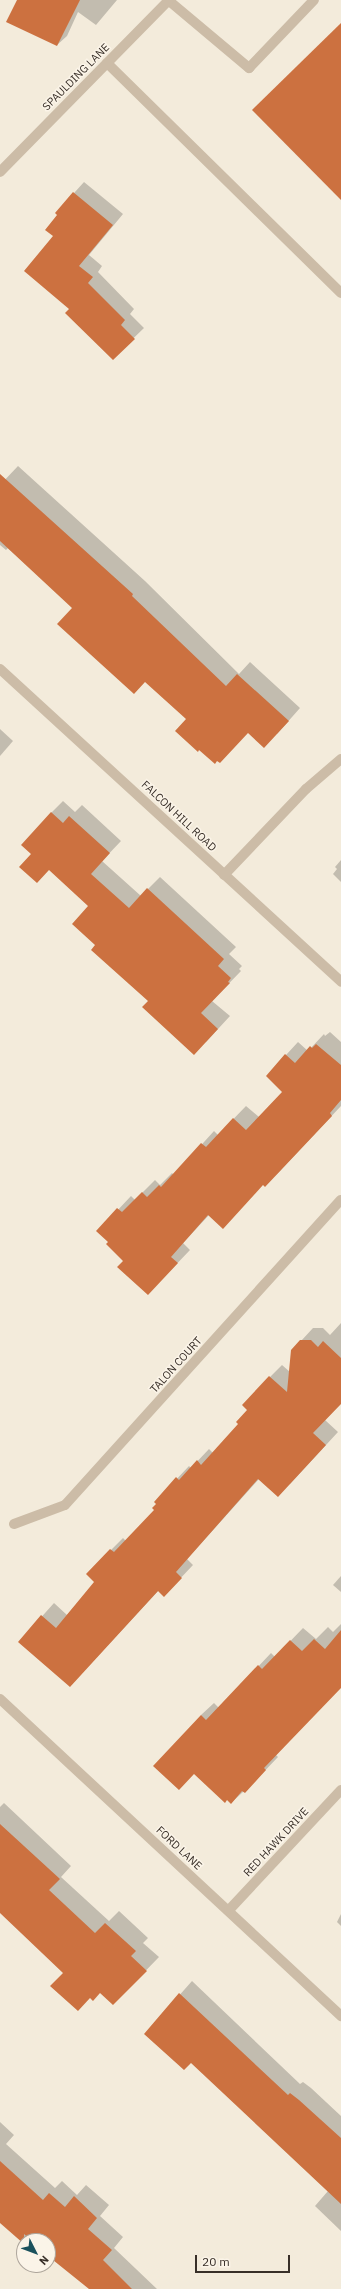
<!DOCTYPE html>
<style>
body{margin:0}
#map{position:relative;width:341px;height:2289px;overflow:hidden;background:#f3ebdb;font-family:"IBM Plex Sans",sans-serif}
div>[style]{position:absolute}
.shadow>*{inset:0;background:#0003}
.building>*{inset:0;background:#cc7140}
.minor>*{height:10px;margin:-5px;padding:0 5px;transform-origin:5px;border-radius:5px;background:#ccbca7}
span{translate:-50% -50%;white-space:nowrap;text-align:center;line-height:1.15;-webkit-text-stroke:3px #fbf4e8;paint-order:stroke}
.street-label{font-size:11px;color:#382f28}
.north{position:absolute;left:16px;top:2233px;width:40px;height:40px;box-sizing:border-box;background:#fbf4e8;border:1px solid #ada59b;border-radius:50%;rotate:132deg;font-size:11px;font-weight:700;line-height:16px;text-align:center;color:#382f28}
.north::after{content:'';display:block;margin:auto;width:14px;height:18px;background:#1b515c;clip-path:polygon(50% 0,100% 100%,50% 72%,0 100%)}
.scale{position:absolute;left:195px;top:2255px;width:95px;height:18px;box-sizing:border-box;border:2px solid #382f28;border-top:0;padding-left:5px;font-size:12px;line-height:14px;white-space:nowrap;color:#382f28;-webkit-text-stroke:3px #fbf4e8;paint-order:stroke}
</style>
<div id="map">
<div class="shadow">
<div style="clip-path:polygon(18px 0,117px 0,96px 25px,78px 12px,67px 36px,57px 45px)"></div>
<div style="clip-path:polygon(84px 182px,123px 214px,89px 255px,102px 266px,98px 272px,134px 309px,130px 314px,144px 328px,113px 358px,70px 308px,54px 236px,59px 215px,56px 213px)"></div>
<div style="clip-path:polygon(18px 466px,145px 581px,239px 674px,250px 662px,300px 708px,277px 734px,248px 732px,188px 719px,74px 608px,8px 548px,6px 550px,0 545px,0 485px)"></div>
<div style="clip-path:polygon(0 729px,13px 741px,0 756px)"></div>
<div style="clip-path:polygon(63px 801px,75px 812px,82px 805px,121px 841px,102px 861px,141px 896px,160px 877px,236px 947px,229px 954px,242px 966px,239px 969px,241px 971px,212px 1001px,230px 1016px,206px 1042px,149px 1001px,97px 945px,90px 906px,32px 854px,51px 813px)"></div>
<div style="clip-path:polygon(341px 860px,341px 882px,333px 874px,337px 869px,335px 867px)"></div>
<div style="clip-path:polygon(330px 1032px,341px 1042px,341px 1106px,278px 1173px,263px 1184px,209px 1215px,183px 1243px,190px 1250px,148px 1294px,109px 1242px,98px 1231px,131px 1196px,135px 1200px,155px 1180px,160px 1185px,172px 1173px,174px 1175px,214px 1131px,218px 1135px,246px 1106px,259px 1117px,283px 1092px,286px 1055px,298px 1042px,308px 1051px,324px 1034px,325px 1036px)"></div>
<div style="clip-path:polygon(341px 1323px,341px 1403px,325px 1420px,338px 1432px,290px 1484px,259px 1479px,187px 1559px,193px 1565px,176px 1583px,159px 1590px,70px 1686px,19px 1642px,54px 1603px,67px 1615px,96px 1582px,111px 1550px,123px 1538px,126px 1541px,155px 1510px,158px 1504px,155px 1502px,189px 1466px,191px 1468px,209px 1449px,213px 1453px,239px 1424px,270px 1377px,282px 1365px,290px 1372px,301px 1341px,313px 1328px,323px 1328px,330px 1335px)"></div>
<div style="clip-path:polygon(341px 1576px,341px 1592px,333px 1585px)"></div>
<div style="clip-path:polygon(341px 1624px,341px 1686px,276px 1755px,278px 1757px,257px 1779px,231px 1803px,201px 1715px,214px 1703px,219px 1708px,271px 1653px,275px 1657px,303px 1628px,316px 1639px,328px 1627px,333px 1632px)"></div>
<div style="clip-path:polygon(4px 1803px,71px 1866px,61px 1877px,109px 1921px,119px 1911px,148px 1938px,143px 1943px,159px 1957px,126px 1991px,101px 1992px,64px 1973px,0 1912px,0 1807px)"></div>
<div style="clip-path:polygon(341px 1914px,341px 1926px,337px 1922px)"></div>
<div style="clip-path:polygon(192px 1981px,300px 2084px,303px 2082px,311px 2088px,341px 2116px,341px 2231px,315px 2206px,328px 2191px,191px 2062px,146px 2033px)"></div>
<div style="clip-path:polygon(0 2122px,14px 2135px,6px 2144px,55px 2188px,62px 2181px,77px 2195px,86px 2185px,109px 2205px,100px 2216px,123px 2237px,114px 2248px,157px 2289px,90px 2289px,48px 2254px,48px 2241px,24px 2241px,24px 2243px,0 2221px)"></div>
</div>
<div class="building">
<div style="clip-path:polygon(17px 0,80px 0,57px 46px,6px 22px)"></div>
<div style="clip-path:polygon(341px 23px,341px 200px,252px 110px)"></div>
<div style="clip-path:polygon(73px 192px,113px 225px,79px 266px,93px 277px,88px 283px,125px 320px,121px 325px,135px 339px,113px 360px,65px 313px,69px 309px,24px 271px,53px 236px,45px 230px,57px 215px,55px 213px)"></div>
<div style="clip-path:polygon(0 474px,133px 594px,132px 596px,226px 686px,237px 674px,289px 721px,264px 748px,248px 733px,220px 763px,217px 761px,215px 764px,199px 750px,198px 752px,175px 731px,186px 719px,145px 682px,134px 694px,57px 624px,72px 608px,0 541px)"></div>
<div style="clip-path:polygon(51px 812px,63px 823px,69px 816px,110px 853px,91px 874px,129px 908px,147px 888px,224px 959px,218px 966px,231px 978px,228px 982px,230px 983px,201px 1013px,218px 1029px,194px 1055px,142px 1007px,148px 1001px,91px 950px,95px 945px,72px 924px,88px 906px,49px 870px,37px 883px,19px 867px,31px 854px,21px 845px)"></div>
<div style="clip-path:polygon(316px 1044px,341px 1065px,341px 1100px,330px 1113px,332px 1116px,265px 1187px,263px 1185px,223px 1229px,208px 1215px,171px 1257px,178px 1263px,148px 1295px,117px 1267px,123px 1261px,106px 1244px,108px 1242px,96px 1231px,117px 1208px,122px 1212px,142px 1192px,147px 1197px,159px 1185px,161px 1187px,201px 1143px,206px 1147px,233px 1118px,246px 1130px,282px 1092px,266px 1076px,285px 1054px,295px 1063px,310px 1046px,312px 1048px)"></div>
<div style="clip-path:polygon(300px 1340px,311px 1340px,318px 1347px,323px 1341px,341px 1358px,341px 1404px,313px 1433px,326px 1445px,278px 1497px,258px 1479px,176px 1572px,182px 1578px,164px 1597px,158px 1591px,70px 1687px,18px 1642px,41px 1615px,56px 1628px,94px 1582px,86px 1574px,110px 1549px,114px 1552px,154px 1510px,152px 1508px,156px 1504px,154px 1502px,176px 1477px,179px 1480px,197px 1460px,201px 1465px,238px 1424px,236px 1422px,247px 1410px,242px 1405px,269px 1376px,287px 1392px,291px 1350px)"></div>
<div style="clip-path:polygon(341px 1630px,341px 1688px,264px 1768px,266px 1770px,245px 1793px,242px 1791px,231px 1804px,227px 1800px,225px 1803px,194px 1774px,179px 1790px,153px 1766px,201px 1715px,206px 1720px,258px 1665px,262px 1669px,290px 1640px,302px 1651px,314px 1639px,325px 1649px)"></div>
<div style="clip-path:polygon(0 1824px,60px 1879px,49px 1890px,95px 1933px,105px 1923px,136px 1951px,131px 1956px,147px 1971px,113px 2005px,100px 1993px,93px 2001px,90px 1998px,78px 2011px,50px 1986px,63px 1973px,0 1913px)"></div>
<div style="clip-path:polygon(179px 1993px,288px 2095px,290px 2093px,299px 2100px,341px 2138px,341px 2204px,191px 2063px,184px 2070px,144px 2034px)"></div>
<div style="clip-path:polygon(0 2161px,43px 2200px,49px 2193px,65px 2207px,74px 2196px,97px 2218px,88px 2229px,112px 2250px,103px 2260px,132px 2289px,89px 2289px,48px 2256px,48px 2241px,32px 2241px,24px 2234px,24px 2244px,0 2223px)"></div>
</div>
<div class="minor">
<div style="left:168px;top:0;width:106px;rotate:40deg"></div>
<div style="left:249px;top:68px;width:94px;rotate:-46.3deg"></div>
<div style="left:107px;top:63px;width:328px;rotate:44.5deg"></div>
<div style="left:0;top:172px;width:241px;rotate:-45.5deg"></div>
<div style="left:0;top:669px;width:463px;rotate:42.5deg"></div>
<div style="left:224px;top:875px;width:119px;rotate:-46.4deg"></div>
<div style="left:306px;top:789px;width:46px;rotate:-40.6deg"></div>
<div style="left:14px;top:1524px;width:54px;rotate:-20.4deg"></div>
<div style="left:65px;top:1505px;width:411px;rotate:-47.9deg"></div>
<div style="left:0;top:1699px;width:466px;rotate:42.9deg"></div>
<div style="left:229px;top:1910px;width:164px;rotate:-47deg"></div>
</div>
<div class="street-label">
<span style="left:76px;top:77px;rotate:-45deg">SPAULDING LANE</span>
<span style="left:179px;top:816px;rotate:43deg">FALCON HILL ROAD</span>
<span style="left:176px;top:1365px;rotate:-48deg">TALON COURT</span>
<span style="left:276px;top:1842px;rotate:-47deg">RED HAWK DRIVE</span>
<span style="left:179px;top:1848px;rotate:43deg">FORD LANE</span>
</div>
<div class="north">N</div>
<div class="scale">20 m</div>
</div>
